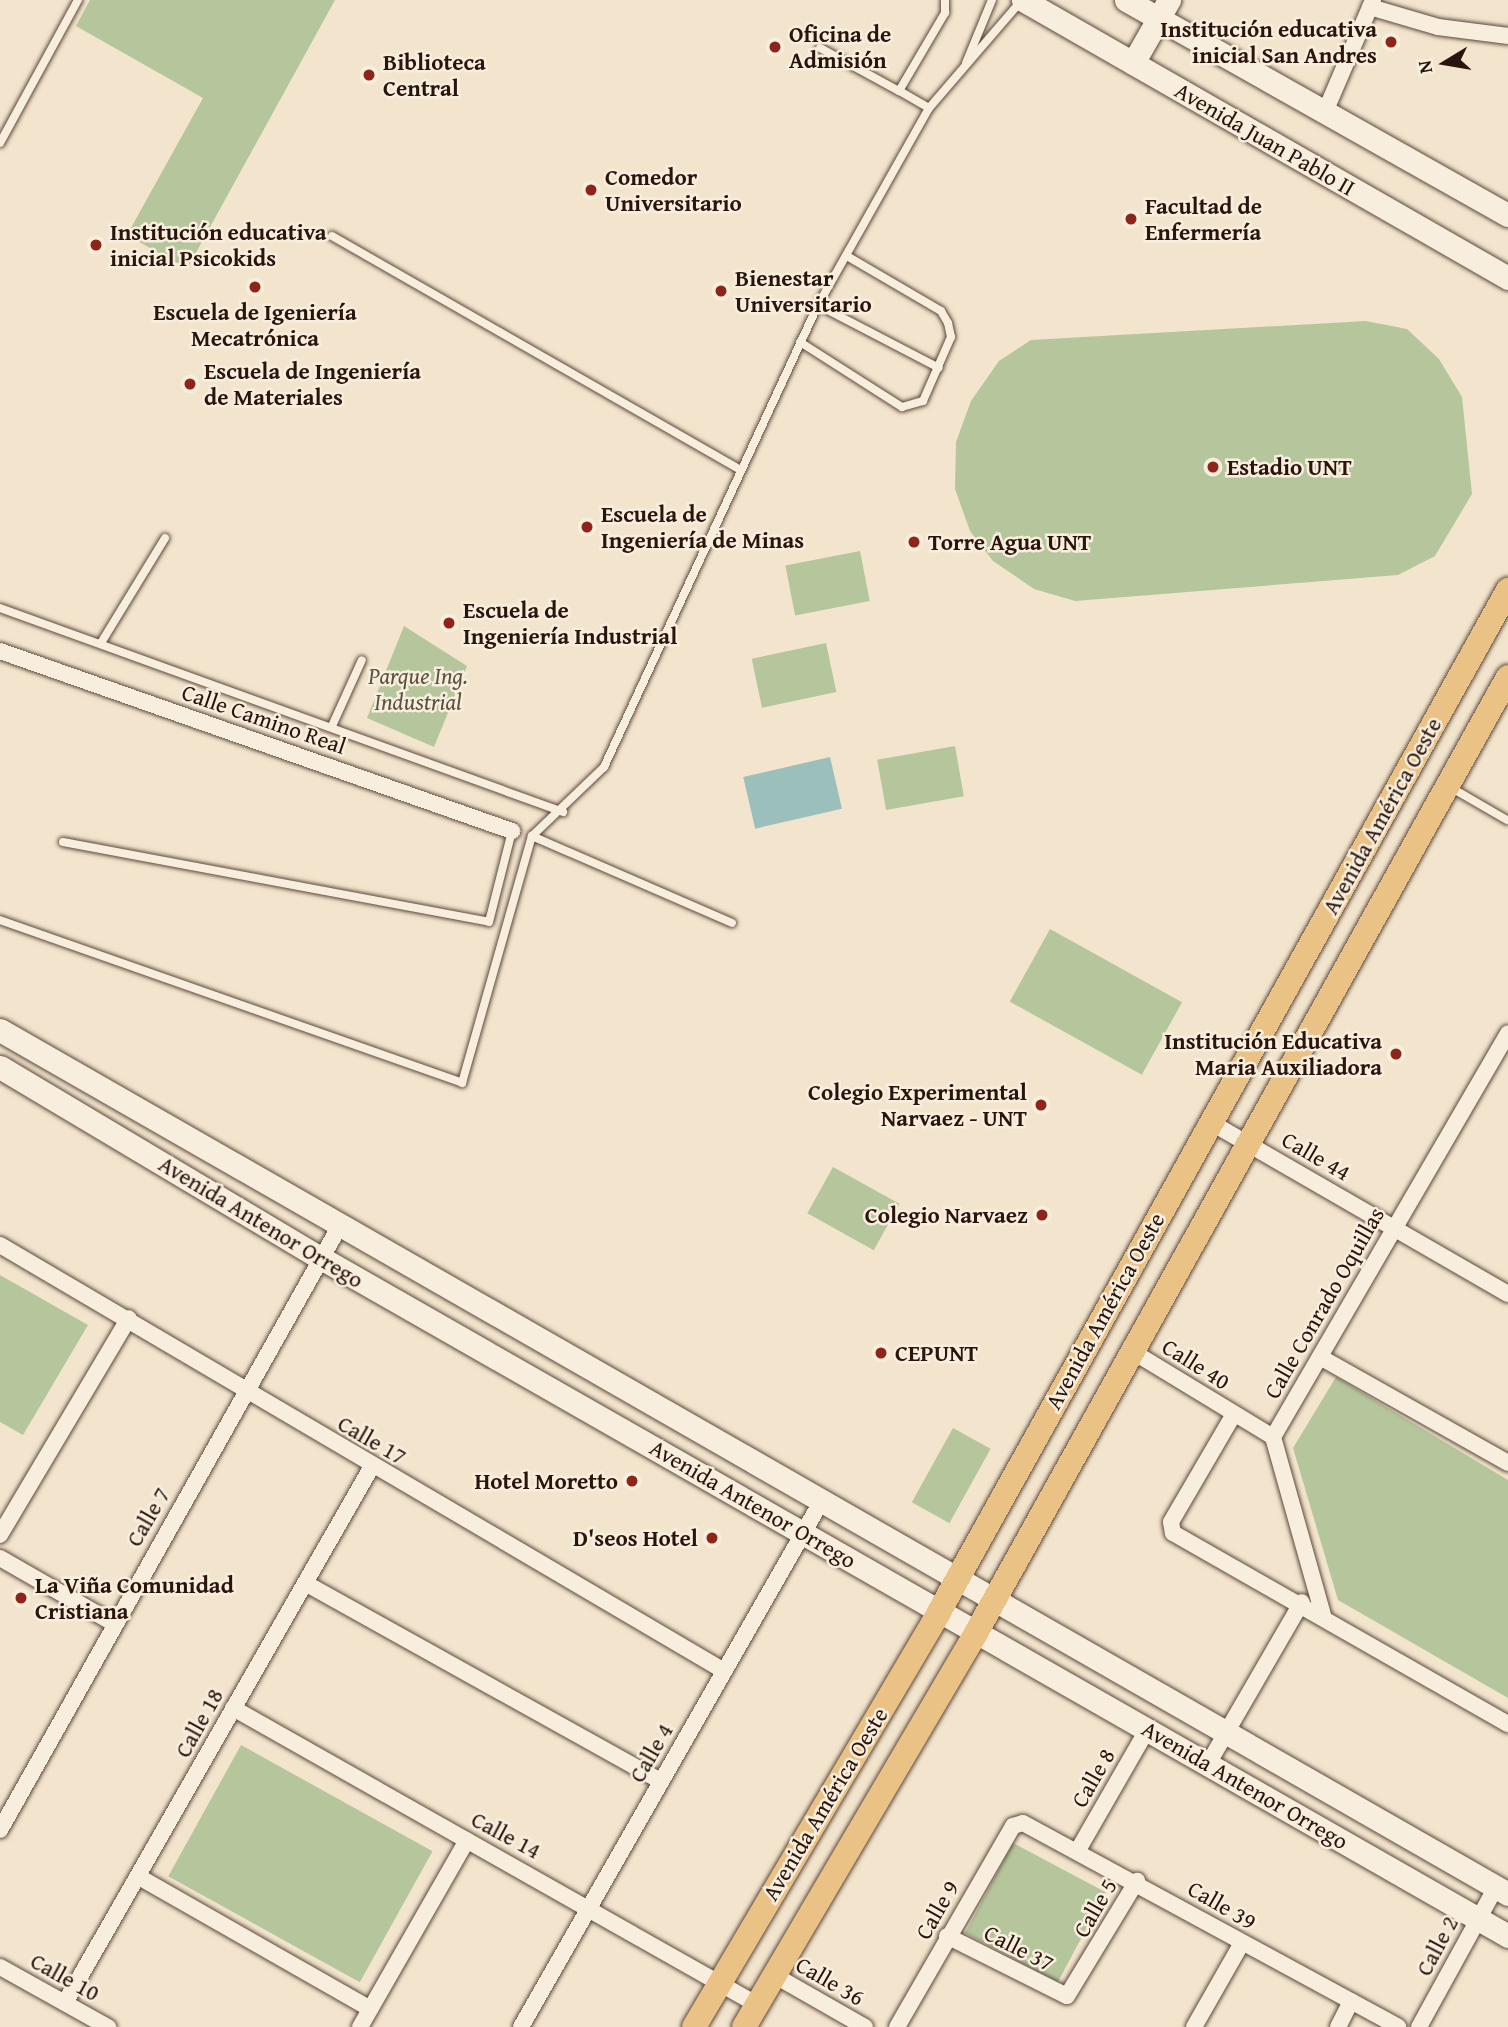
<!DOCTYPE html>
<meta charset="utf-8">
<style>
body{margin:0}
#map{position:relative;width:1508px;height:2027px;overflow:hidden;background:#f3e5cd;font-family:"Gentium Book Plus",serif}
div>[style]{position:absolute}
.green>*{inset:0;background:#b5c69d;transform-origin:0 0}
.water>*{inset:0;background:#9bbfba;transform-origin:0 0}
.roads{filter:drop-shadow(0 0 2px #5c483c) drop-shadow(0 0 2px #5c483c)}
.lane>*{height:8px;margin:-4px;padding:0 4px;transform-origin:4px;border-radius:4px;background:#f7eede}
.street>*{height:16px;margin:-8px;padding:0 8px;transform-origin:8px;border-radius:8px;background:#f7eede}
.secondary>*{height:23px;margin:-11.5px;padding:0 11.5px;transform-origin:11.5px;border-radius:11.5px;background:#f7eede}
.primary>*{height:24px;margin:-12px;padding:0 12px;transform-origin:12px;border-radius:12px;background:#eac286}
.dots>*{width:19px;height:19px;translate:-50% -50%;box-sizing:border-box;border:4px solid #f7eede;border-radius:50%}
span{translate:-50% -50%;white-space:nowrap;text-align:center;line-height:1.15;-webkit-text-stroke:5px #f7eede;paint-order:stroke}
.poi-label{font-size:23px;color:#2a140c;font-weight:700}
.right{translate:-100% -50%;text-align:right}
.left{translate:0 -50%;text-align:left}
.street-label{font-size:23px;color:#2a140c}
.park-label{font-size:23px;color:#5b523f;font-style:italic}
.north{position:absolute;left:1410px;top:28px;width:70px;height:70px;-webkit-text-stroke:5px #f7eede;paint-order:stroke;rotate:259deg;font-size:19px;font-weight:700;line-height:28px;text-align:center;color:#2a140c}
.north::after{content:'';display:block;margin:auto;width:24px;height:32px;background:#2a140c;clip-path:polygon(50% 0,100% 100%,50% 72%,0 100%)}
</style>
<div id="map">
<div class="green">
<div style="clip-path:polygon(90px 0,335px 0,187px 269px,127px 235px,203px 98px,76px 26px)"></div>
<div style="clip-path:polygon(1366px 321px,1407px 329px,1439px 359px,1462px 397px,1472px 494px,1435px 556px,1398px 575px,1075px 601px,1034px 589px,993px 561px,970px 531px,955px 489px,956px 442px,971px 401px,999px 361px,1031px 340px)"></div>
<div style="left:860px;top:551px;width:51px;height:76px;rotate:79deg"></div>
<div style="clip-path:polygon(404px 626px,467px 666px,434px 747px,367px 718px)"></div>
<div style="left:826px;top:643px;width:50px;height:76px;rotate:78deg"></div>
<div style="left:955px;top:746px;width:51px;height:79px;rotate:80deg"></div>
<div style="left:1050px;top:929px;width:151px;height:83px;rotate:29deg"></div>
<div style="left:833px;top:1167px;width:76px;height:53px;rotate:29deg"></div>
<div style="clip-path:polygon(0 1275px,88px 1325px,23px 1435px,0 1422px)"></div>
<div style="clip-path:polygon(1336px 1377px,1508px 1480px,1508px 1698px,1338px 1600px,1293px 1448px)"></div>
<div style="left:953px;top:1428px;width:43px;height:85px;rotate:29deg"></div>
<div style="left:241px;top:1745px;width:219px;height:150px;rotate:29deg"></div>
<div style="left:1013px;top:1843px;width:105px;height:102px;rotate:28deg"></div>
</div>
<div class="water">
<div style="left:830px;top:757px;width:53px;height:89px;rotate:77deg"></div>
</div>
<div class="roads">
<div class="lane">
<div style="left:820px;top:48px;width:90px;rotate:28.6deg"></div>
<div style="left:966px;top:63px;width:68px;rotate:-67.6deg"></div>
<div style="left:929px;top:108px;width:34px;rotate:-150deg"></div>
<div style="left:899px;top:91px;width:91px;rotate:-59.5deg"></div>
<div style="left:945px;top:13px;width:13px;rotate:-90deg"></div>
<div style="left:0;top:143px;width:163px;rotate:-61.4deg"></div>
<div style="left:332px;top:236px;width:470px;rotate:29.8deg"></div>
<div style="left:818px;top:305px;width:136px;rotate:27.5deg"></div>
<div style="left:800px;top:342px;width:121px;rotate:32.5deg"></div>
<div style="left:902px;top:407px;width:22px;rotate:-16deg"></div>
<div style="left:923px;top:401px;width:70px;rotate:-66.4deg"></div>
<div style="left:951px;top:337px;width:14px;rotate:-102deg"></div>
<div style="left:948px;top:323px;width:14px;rotate:-120deg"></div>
<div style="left:941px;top:311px;width:109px;rotate:-149.7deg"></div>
<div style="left:0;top:608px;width:599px;rotate:19.92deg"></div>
<div style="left:101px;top:643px;width:123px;rotate:-58.6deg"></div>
<div style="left:332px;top:726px;width:72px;rotate:-65.6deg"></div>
<div style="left:1450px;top:787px;width:66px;rotate:30.1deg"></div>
<div style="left:532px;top:836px;width:218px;rotate:23.5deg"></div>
<div style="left:63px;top:842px;width:433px;rotate:10.6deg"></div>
<div style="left:489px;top:922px;width:94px;rotate:-75.8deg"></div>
<div style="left:0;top:920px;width:490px;rotate:19.4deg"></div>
<div style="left:462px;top:1083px;width:257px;rotate:-74.2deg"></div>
<div style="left:532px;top:836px;width:100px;rotate:-43.8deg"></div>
<div style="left:604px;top:767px;width:509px;rotate:-65.15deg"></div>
<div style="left:818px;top:305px;width:226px;rotate:-60.6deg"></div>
<div style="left:929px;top:108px;width:143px;rotate:-49.3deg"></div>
</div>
<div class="street">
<div style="left:1370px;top:7px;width:71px;rotate:16.4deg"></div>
<div style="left:1438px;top:27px;width:71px;rotate:7.3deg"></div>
<div style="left:1325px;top:112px;width:122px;rotate:-66.8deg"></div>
<div style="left:0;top:651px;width:543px;rotate:19.37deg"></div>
<div style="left:1210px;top:1122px;width:344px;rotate:30deg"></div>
<div style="left:0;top:1245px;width:840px;rotate:30.47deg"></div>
<div style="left:1130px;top:1350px;width:167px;rotate:31.3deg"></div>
<div style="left:1320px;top:1357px;width:216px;rotate:29.4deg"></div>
<div style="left:1234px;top:1414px;width:125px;rotate:120.3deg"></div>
<div style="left:1171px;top:1522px;width:11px;rotate:80deg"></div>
<div style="left:1173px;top:1533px;width:386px;rotate:29.7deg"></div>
<div style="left:0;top:1535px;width:252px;rotate:-59.3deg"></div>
<div style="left:0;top:1558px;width:130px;rotate:29.9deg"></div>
<div style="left:305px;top:1583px;width:407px;rotate:29.1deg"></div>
<div style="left:1323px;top:1615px;width:185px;rotate:-105.7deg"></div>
<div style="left:1273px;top:1437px;width:467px;rotate:-59.8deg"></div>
<div style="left:233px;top:1708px;width:601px;rotate:29.51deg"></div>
<div style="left:1208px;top:1764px;width:187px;rotate:-59.9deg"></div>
<div style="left:0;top:1830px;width:690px;rotate:-60.65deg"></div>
<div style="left:1078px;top:1850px;width:138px;rotate:-60.1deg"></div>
<div style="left:139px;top:1877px;width:266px;rotate:29.7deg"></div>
<div style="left:947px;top:1936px;width:134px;rotate:26.6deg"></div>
<div style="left:1067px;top:1996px;width:135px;rotate:-58.7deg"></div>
<div style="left:0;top:1967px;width:124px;rotate:29.1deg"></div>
<div style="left:772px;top:1974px;width:107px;rotate:29.7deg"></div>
<div style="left:65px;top:2003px;width:619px;rotate:-60.24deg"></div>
<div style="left:360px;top:2027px;width:215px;rotate:-60.2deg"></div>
<div style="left:521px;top:2027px;width:605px;rotate:-60.26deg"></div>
<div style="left:897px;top:2027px;width:232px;rotate:-60deg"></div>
<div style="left:1013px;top:1826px;width:10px;rotate:-17deg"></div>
<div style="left:1023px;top:1823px;width:427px;rotate:28.5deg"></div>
<div style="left:1194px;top:2027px;width:97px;rotate:-60.3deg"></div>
<div style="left:1338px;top:2027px;width:29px;rotate:-63deg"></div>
<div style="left:1419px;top:2027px;width:160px;rotate:-61.2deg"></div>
</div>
<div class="secondary">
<div style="left:1023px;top:0;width:559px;rotate:29.82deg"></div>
<div style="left:1126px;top:0;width:438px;rotate:29.4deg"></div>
<div style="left:1133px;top:63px;width:73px;rotate:-60.3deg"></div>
<div style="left:0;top:1030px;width:1738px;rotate:29.81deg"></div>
<div style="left:0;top:1067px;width:374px;rotate:30.8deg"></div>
<div style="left:321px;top:1258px;width:1367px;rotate:29.73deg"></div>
</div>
<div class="primary">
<div style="left:694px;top:2027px;width:482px;rotate:-59.4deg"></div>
<div style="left:939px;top:1612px;width:1170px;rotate:-60.89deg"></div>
<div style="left:744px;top:2027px;width:457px;rotate:-59.5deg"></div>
<div style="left:976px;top:1633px;width:1094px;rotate:-60.9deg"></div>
</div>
</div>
<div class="dots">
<div style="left:1391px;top:42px;background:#8f2418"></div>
<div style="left:775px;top:47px;background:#8f2418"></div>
<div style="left:369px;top:75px;background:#8f2418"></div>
<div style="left:591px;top:190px;background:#8f2418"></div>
<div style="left:1131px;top:219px;background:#8f2418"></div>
<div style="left:96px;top:245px;background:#8f2418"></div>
<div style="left:255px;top:287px;background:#8f2418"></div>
<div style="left:721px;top:291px;background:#8f2418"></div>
<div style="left:190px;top:384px;background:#8f2418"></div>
<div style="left:1213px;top:467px;background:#8f2418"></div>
<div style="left:587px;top:527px;background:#8f2418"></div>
<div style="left:914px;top:542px;background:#8f2418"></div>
<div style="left:449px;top:623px;background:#8f2418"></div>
<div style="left:1396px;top:1054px;background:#8f2418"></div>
<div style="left:1041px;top:1105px;background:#8f2418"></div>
<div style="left:1042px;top:1215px;background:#8f2418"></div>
<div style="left:881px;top:1353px;background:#8f2418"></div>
<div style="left:632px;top:1481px;background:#8f2418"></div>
<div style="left:712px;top:1538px;background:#8f2418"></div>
<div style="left:21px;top:1598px;background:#8f2418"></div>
</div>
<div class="poi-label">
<span class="right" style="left:1377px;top:42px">Institución educativa<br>inicial San Andres</span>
<span class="left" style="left:789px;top:47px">Oficina de<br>Admisión</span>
<span class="left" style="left:383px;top:75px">Biblioteca<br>Central</span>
<span class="left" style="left:605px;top:190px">Comedor<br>Universitario</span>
<span class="left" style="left:1145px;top:219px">Facultad de<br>Enfermería</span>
<span class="left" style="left:110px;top:245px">Institución educativa<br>inicial Psicokids</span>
<span class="left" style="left:735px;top:291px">Bienestar<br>Universitario</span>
<span style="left:255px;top:325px">Escuela de Igeniería<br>Mecatrónica</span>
<span class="left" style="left:204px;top:384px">Escuela de Ingeniería<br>de Materiales</span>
<span class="left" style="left:1227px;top:467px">Estadio UNT</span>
<span class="left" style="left:601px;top:527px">Escuela de<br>Ingeniería de Minas</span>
<span class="left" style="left:928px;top:542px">Torre Agua UNT</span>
<span class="left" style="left:463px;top:623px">Escuela de<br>Ingeniería Industrial</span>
<span class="right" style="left:1382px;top:1054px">Institución Educativa<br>Maria Auxiliadora</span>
<span class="right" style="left:1027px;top:1105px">Colegio Experimental<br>Narvaez - UNT</span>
<span class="right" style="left:1028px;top:1215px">Colegio Narvaez</span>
<span class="left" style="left:895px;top:1353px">CEPUNT</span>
<span class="right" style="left:618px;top:1481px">Hotel Moretto</span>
<span class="right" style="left:698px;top:1538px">D'seos Hotel</span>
<span class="left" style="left:35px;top:1598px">La Viña Comunidad<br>Cristiana</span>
</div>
<div class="street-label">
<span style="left:1265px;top:139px;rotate:30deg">Avenida Juan Pablo II</span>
<span style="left:264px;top:719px;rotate:19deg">Calle Camino Real</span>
<span style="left:1382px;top:816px;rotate:-61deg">Avenida América Oeste</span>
<span style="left:1316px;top:1156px;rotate:30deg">Calle 44</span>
<span style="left:261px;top:1222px;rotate:31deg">Avenida Antenor Orrego</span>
<span style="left:1324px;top:1303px;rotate:-60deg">Calle Conrado Oquillas</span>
<span style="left:1105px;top:1311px;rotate:-61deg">Avenida América Oeste</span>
<span style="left:1196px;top:1364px;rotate:32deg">Calle 40</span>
<span style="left:372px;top:1440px;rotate:30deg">Calle 17</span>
<span style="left:753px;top:1504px;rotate:30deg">Avenida Antenor Orrego</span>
<span style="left:148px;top:1517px;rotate:-60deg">Calle 7</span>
<span style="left:199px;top:1723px;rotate:-61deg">Calle 18</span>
<span style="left:651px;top:1753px;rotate:-60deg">Calle 4</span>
<span style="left:1093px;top:1778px;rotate:-60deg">Calle 8</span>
<span style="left:1245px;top:1785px;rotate:30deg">Avenida Antenor Orrego</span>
<span style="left:825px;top:1804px;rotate:-59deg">Avenida América Oeste</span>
<span style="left:506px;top:1835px;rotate:28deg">Calle 14</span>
<span style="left:1222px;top:1905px;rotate:30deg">Calle 39</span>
<span style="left:1095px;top:1908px;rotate:-60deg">Calle 5</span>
<span style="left:937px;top:1910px;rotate:-60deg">Calle 9</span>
<span style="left:1437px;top:1946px;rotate:-62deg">Calle 2</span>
<span style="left:1019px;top:1948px;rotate:27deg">Calle 37</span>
<span style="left:65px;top:1977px;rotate:29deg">Calle 10</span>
<span style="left:830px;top:1981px;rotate:30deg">Calle 36</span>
</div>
<div class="park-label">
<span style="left:418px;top:689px">Parque Ing.<br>Industrial</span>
</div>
<div class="north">N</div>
</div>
